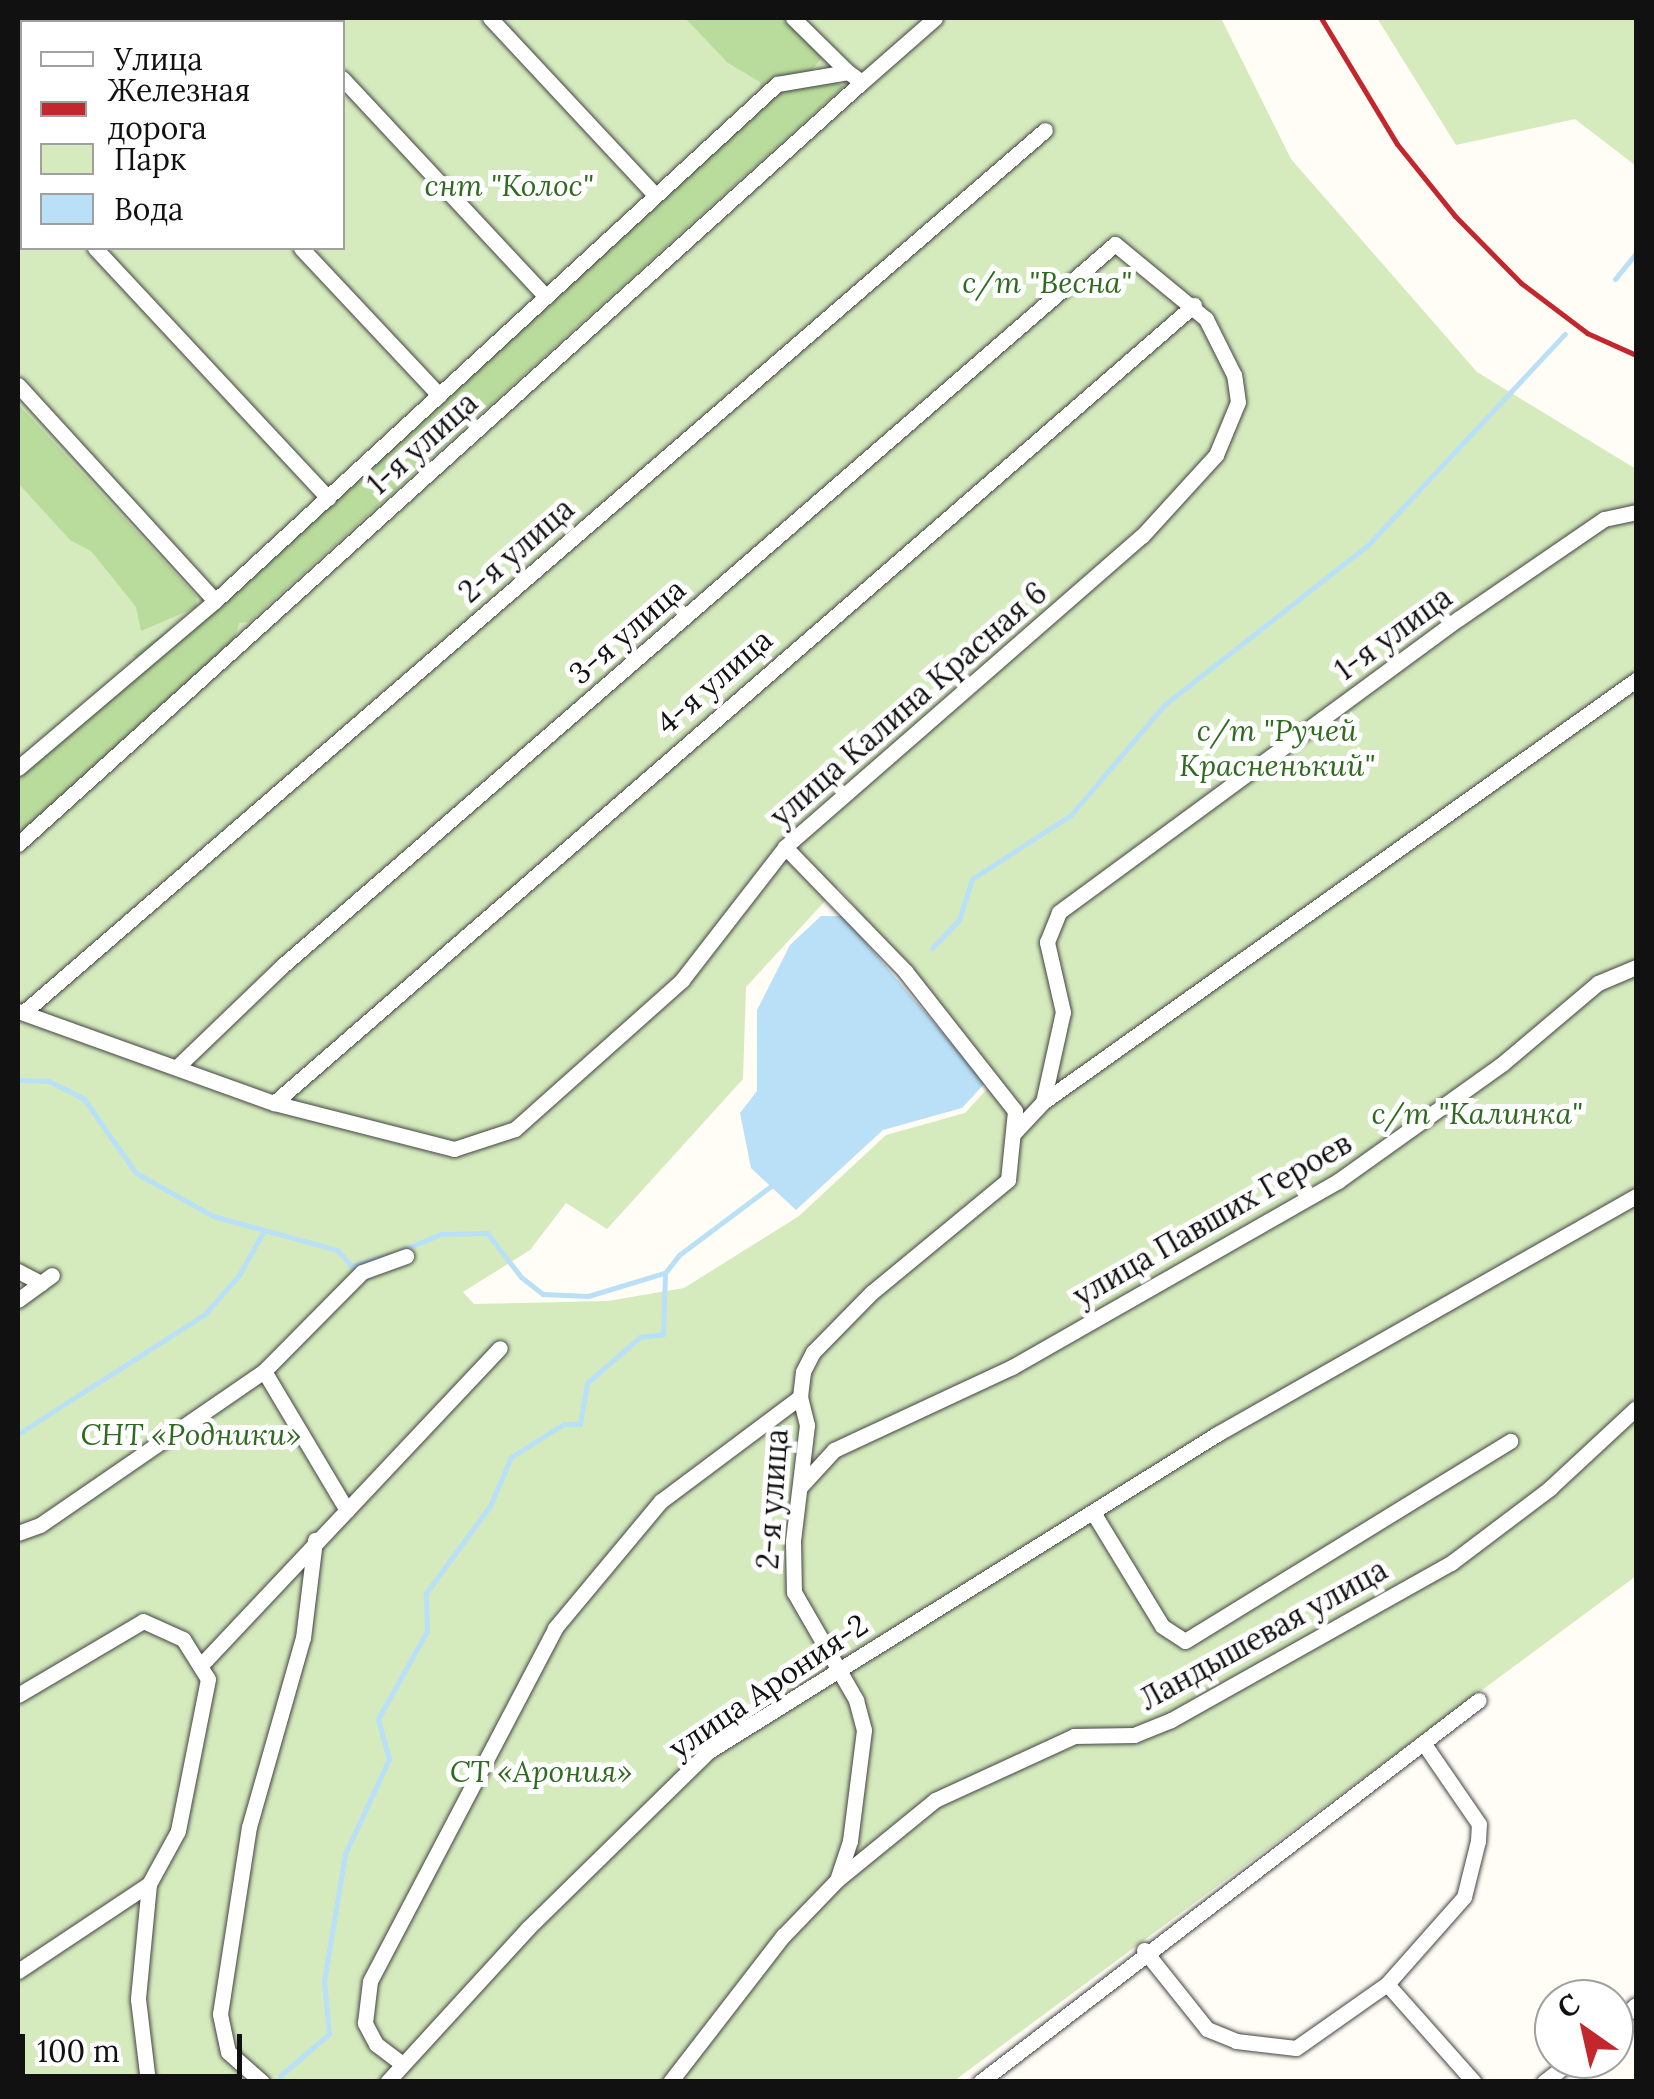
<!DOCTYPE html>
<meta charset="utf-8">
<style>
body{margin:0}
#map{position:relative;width:1654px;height:2099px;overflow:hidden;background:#fffdf5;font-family:Lora,serif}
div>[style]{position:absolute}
.green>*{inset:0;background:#d5ebbd}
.forest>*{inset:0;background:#b9dc9c}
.water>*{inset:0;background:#b9e0f7}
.stream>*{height:5px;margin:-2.5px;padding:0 2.5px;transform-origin:2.5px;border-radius:2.5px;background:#b9e0f7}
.roads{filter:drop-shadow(0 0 2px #444) drop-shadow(0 0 2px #444)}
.minor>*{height:15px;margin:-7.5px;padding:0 7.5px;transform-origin:7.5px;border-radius:7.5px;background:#fff}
.rail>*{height:5px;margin:-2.5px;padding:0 2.5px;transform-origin:2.5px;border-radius:2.5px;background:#c4262e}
span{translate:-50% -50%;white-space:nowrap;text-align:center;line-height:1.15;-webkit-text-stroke:10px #fff;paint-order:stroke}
.park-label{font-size:30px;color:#2f6b1f;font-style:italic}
.street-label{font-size:30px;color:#111}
.frame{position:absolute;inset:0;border:20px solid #111;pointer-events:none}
.legend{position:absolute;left:20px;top:20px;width:325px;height:230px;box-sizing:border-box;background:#fff;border:2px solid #a0a0a0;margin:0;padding:12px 18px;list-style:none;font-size:30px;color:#111}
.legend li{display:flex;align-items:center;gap:20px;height:50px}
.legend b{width:50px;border:2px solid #a0a0a0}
.north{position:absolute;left:1534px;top:1979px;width:100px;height:100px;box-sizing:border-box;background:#fff;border:2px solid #a0a0a0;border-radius:50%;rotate:326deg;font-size:28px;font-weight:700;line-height:40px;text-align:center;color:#111}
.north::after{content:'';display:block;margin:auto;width:35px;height:45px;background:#c4262e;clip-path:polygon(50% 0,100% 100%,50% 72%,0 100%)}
.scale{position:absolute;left:20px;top:2034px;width:222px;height:45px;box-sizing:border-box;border:5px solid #111;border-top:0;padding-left:12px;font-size:30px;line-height:35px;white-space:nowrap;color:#111;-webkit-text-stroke:8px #fff;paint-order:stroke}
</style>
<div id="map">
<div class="green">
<div style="clip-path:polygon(evenodd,18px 18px,1221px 18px,1291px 159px,1477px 372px,1636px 469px,1636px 1576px,954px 2081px,18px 2081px,18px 18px,22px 22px,342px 22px,342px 248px,22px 248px,22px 22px,18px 18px,838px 887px,998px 1077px,965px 1113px,886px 1135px,799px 1216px,684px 1288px,608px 1301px,474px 1304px,463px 1292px,530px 1250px,566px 1203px,607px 1229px,743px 1079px,746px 987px,838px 887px)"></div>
<div style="clip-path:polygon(1377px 18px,1636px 18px,1636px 166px,1575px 119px,1456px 145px)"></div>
</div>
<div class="forest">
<div style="clip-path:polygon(685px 18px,784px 18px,822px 57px,810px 73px,844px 86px,249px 622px,239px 623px,235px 639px,18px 835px,18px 778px,138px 675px,139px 659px,132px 655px,183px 621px,762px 101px,760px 82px,728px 63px)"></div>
<div style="clip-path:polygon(18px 404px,196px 596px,197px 607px,141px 631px,136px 607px,91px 551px,70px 540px,18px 483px)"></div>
</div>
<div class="water">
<div style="clip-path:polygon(821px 916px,843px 916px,985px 1083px,962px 1108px,883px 1130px,796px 1210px,751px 1168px,740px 1113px,757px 1091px,757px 1010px,790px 945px)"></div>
</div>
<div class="stream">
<div style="left:1615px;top:279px;width:33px;rotate:-51deg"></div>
<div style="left:932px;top:948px;width:39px;rotate:-46deg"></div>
<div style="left:959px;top:920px;width:43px;rotate:-72.4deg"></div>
<div style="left:972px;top:879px;width:118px;rotate:-32.9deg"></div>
<div style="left:1071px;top:815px;width:144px;rotate:-49.8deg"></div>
<div style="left:1164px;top:705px;width:258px;rotate:-38.1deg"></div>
<div style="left:1367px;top:546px;width:290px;rotate:-47deg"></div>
<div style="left:18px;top:1080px;width:31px;rotate:2deg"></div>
<div style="left:49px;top:1081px;width:39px;rotate:27deg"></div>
<div style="left:84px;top:1099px;width:90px;rotate:54.9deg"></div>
<div style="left:136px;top:1173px;width:88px;rotate:29.2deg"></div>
<div style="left:213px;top:1216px;width:129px;rotate:15.3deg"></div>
<div style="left:337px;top:1250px;width:22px;rotate:47deg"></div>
<div style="left:352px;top:1266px;width:37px;rotate:-17deg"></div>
<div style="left:402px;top:1250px;width:42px;rotate:-22.3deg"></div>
<div style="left:441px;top:1234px;width:46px;rotate:-1.2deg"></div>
<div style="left:487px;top:1233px;width:56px;rotate:52.3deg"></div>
<div style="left:521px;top:1277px;width:28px;rotate:38deg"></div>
<div style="left:543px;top:1294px;width:45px;rotate:2.5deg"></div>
<div style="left:588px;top:1296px;width:79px;rotate:-16.8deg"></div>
<div style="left:18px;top:1434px;width:222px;rotate:-32.7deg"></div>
<div style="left:205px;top:1314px;width:52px;rotate:-48.9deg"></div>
<div style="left:239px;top:1275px;width:47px;rotate:-60.7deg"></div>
<div style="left:280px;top:2076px;width:65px;rotate:-40.6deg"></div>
<div style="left:329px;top:2034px;width:53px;rotate:-95.4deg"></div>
<div style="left:324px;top:1981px;width:129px;rotate:-80.6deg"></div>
<div style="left:345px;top:1854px;width:105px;rotate:-65.1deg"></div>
<div style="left:389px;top:1759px;width:41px;rotate:-105.4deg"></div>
<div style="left:378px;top:1719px;width:101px;rotate:-60.9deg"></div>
<div style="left:427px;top:1631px;width:38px;rotate:-92deg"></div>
<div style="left:426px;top:1593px;width:108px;rotate:-53.7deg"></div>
<div style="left:490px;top:1506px;width:53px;rotate:-66.8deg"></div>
<div style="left:511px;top:1457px;width:62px;rotate:-31.9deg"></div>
<div style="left:564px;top:1424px;width:16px"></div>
<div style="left:580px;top:1424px;width:42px;rotate:-80.3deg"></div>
<div style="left:587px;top:1383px;width:70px;rotate:-41deg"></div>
<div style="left:640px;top:1337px;width:23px;rotate:-7deg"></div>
<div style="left:663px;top:1334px;width:61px;rotate:-88.1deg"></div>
<div style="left:665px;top:1273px;width:23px;rotate:-52deg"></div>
<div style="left:679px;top:1255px;width:120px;rotate:-36.9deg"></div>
</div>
<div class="roads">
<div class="minor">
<div style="left:85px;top:18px;width:6px;rotate:39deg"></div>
<div style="left:286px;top:18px;width:6px;rotate:39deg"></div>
<div style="left:490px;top:18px;width:242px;rotate:47deg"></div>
<div style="left:793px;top:18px;width:77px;rotate:44.5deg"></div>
<div style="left:342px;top:78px;width:299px;rotate:47deg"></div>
<div style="left:18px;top:165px;width:6px;rotate:51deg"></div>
<div style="left:95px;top:248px;width:342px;rotate:47deg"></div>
<div style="left:301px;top:248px;width:202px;rotate:46.8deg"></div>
<div style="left:18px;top:385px;width:292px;rotate:47.6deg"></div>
<div style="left:18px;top:768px;width:258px;rotate:-40.3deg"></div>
<div style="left:215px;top:601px;width:764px;rotate:-42.61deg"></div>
<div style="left:777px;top:84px;width:72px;rotate:-9.6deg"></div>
<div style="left:848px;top:72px;width:17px;rotate:36deg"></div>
<div style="left:862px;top:82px;width:97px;rotate:-41.2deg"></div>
<div style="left:18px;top:844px;width:1137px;rotate:-42.08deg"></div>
<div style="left:785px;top:847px;width:173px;rotate:45.9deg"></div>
<div style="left:905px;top:971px;width:178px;rotate:51.8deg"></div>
<div style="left:1015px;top:1111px;width:69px;rotate:95.8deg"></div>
<div style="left:1008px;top:1180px;width:176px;rotate:140.5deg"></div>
<div style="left:872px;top:1292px;width:84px;rotate:134.5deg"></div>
<div style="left:813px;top:1352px;width:22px;rotate:117deg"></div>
<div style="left:803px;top:1372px;width:25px;rotate:97deg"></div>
<div style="left:800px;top:1397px;width:29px;rotate:76deg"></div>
<div style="left:807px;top:1425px;width:117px;rotate:96.9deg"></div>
<div style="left:793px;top:1541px;width:51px;rotate:88.9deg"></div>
<div style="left:794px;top:1592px;width:125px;rotate:60.1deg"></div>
<div style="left:856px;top:1700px;width:31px;rotate:75deg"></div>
<div style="left:864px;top:1730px;width:112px;rotate:97.2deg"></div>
<div style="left:850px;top:1841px;width:41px;rotate:108.4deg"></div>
<div style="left:18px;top:1011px;width:272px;rotate:19.8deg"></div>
<div style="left:274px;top:1103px;width:186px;rotate:14.3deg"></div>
<div style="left:454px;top:1149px;width:64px;rotate:-18.2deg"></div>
<div style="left:515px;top:1129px;width:224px;rotate:-41.7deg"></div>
<div style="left:682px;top:980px;width:168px;rotate:-52.2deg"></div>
<div style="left:785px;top:847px;width:473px;rotate:-41.1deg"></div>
<div style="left:1142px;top:536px;width:110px;rotate:-47.6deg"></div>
<div style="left:1216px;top:455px;width:57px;rotate:-67.5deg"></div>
<div style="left:1238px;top:402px;width:27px;rotate:-98deg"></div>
<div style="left:1234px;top:375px;width:63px;rotate:-116.6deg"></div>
<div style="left:1206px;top:319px;width:118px;rotate:-140.5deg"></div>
<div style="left:1115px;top:244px;width:1104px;rotate:139.08deg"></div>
<div style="left:281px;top:967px;width:141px;rotate:136.1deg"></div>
<div style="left:24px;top:1012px;width:1349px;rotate:-40.82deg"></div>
<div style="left:1043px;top:1102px;width:92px;rotate:-77.5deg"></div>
<div style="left:1063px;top:1012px;width:72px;rotate:-102.9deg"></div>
<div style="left:1047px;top:942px;width:32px;rotate:-68deg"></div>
<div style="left:1059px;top:912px;width:495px;rotate:-36.3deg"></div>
<div style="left:1458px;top:619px;width:177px;rotate:-34.4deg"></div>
<div style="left:1604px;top:519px;width:33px;rotate:-12deg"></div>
<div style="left:274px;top:1103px;width:1218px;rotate:-40.94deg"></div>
<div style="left:1014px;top:1133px;width:42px;rotate:-46.9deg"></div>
<div style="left:1043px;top:1102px;width:728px;rotate:-35.44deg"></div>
<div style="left:18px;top:1271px;width:26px;rotate:28deg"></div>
<div style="left:18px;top:1300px;width:42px;rotate:-36.3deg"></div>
<div style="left:264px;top:1371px;width:162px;rotate:59.2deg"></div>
<div style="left:801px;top:1486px;width:49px;rotate:-47.5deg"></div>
<div style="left:834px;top:1450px;width:196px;rotate:-25deg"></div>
<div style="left:1012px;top:1367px;width:375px;rotate:-29.7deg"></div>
<div style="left:1338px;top:1181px;width:201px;rotate:-35.5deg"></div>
<div style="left:1502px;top:1064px;width:126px;rotate:-40.2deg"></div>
<div style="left:1598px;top:983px;width:41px;rotate:-22.8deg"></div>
<div style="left:1094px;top:1514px;width:131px;rotate:58.7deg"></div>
<div style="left:1162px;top:1626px;width:27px;rotate:33deg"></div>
<div style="left:1185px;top:1641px;width:382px;rotate:-31.6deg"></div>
<div style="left:18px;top:1533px;width:23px;rotate:-20deg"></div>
<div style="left:40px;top:1525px;width:272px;rotate:-34.5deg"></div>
<div style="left:264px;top:1371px;width:139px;rotate:-45.3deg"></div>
<div style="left:362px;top:1272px;width:47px;rotate:-20deg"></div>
<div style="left:202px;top:1664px;width:434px;rotate:-46.7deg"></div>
<div style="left:18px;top:1695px;width:145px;rotate:-30.6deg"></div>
<div style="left:143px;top:1621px;width:44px;rotate:24.2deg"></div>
<div style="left:183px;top:1639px;width:47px;rotate:58deg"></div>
<div style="left:208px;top:1679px;width:155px;rotate:101.2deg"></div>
<div style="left:178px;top:1831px;width:60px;rotate:118.7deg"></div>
<div style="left:149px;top:1884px;width:116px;rotate:95.5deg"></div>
<div style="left:138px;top:1999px;width:84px;rotate:83.1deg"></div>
<div style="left:1144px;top:1950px;width:101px;rotate:51.4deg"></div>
<div style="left:1207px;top:2029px;width:31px;rotate:22deg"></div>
<div style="left:1236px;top:2041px;width:60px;rotate:6.7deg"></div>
<div style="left:1296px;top:2048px;width:111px;rotate:-35.1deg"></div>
<div style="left:1387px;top:1984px;width:116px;rotate:-48.5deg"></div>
<div style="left:1464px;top:1897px;width:58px;rotate:-76deg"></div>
<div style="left:1478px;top:1841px;width:17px;rotate:-87deg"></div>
<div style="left:1479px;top:1824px;width:97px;rotate:-124.5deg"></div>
<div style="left:18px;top:1971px;width:157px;rotate:-33.6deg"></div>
<div style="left:1387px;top:1984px;width:131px;rotate:48.4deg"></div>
<div style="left:1614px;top:2026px;width:30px;rotate:-44deg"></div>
<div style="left:401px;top:2063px;width:31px;rotate:-143deg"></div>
<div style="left:376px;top:2044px;width:24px;rotate:-118deg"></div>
<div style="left:365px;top:2023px;width:42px;rotate:-83.2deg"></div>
<div style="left:370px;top:1981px;width:399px;rotate:-62.3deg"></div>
<div style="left:555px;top:1628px;width:165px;rotate:-50.2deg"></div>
<div style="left:661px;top:1501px;width:174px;rotate:-36.8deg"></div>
<div style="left:262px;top:2082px;width:45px;rotate:-138.6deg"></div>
<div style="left:228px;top:2052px;width:39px;rotate:-102deg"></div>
<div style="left:220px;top:2014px;width:189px;rotate:-81.2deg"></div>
<div style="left:249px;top:1827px;width:197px;rotate:-74.1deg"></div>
<div style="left:303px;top:1638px;width:99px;rotate:-83deg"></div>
<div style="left:387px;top:2082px;width:209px;rotate:-47.5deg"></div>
<div style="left:528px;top:1928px;width:253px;rotate:-44.4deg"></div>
<div style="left:709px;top:1751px;width:599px;rotate:-31.96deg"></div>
<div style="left:1217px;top:1434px;width:482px;rotate:-29.6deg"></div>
<div style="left:670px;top:2082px;width:185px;rotate:-52.3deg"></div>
<div style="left:783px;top:1936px;width:78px;rotate:-46deg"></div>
<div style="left:837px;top:1880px;width:127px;rotate:-39.2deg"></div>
<div style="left:935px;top:1800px;width:153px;rotate:-24.7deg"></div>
<div style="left:1074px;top:1736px;width:60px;rotate:-1deg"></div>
<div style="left:1134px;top:1735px;width:40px;rotate:-22deg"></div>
<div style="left:1171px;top:1720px;width:321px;rotate:-29.3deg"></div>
<div style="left:1451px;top:1563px;width:124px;rotate:-37.1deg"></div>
<div style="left:1550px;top:1488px;width:117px;rotate:-42.9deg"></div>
<div style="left:980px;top:2082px;width:628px;rotate:-37.44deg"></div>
<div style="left:1544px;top:2082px;width:37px;rotate:-38deg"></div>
</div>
</div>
<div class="rail">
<div style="left:1321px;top:18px;width:147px;rotate:58.9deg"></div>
<div style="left:1397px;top:144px;width:92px;rotate:51.1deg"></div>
<div style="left:1455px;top:216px;width:94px;rotate:45.4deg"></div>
<div style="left:1521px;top:283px;width:83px;rotate:37.1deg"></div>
<div style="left:1587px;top:333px;width:54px;rotate:24.2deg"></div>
</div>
<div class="park-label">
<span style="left:509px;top:185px">снт "Колос"</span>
<span style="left:1047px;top:282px">с/т "Весна"</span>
<span style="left:1277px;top:747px">с/т "Ручей<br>Красненький"</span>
<span style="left:1477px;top:1113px">с/т "Калинка"</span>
<span style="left:191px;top:1434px">СНТ «Родники»</span>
<span style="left:541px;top:1771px">СТ «Арония»</span>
</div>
<div class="street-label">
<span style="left:422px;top:443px;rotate:-42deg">1-я улица</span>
<span style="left:516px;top:550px;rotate:-41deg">2-я улица</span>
<span style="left:627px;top:631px;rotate:-41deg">3-я улица</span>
<span style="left:1393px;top:633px;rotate:-36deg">1-я улица</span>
<span style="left:714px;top:681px;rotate:-41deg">4-я улица</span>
<span style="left:908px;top:704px;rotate:-41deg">улица Калина Красная 6</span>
<span style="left:1212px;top:1219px;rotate:-30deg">улица Павших Героев</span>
<span style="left:772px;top:1499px;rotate:-86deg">2-я улица</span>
<span style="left:1263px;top:1634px;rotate:-29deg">Ландышевая улица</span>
<span style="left:768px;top:1686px;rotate:-34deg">улица Арония-2</span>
</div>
<div class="frame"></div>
<ul class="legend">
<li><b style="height:12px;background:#fff"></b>Улица</li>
<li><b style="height:12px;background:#c4262e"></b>Железная дорога</li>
<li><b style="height:28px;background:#d5ebbd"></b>Парк</li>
<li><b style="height:28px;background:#b9e0f7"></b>Вода</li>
</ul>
<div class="north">С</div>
<div class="scale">100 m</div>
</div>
